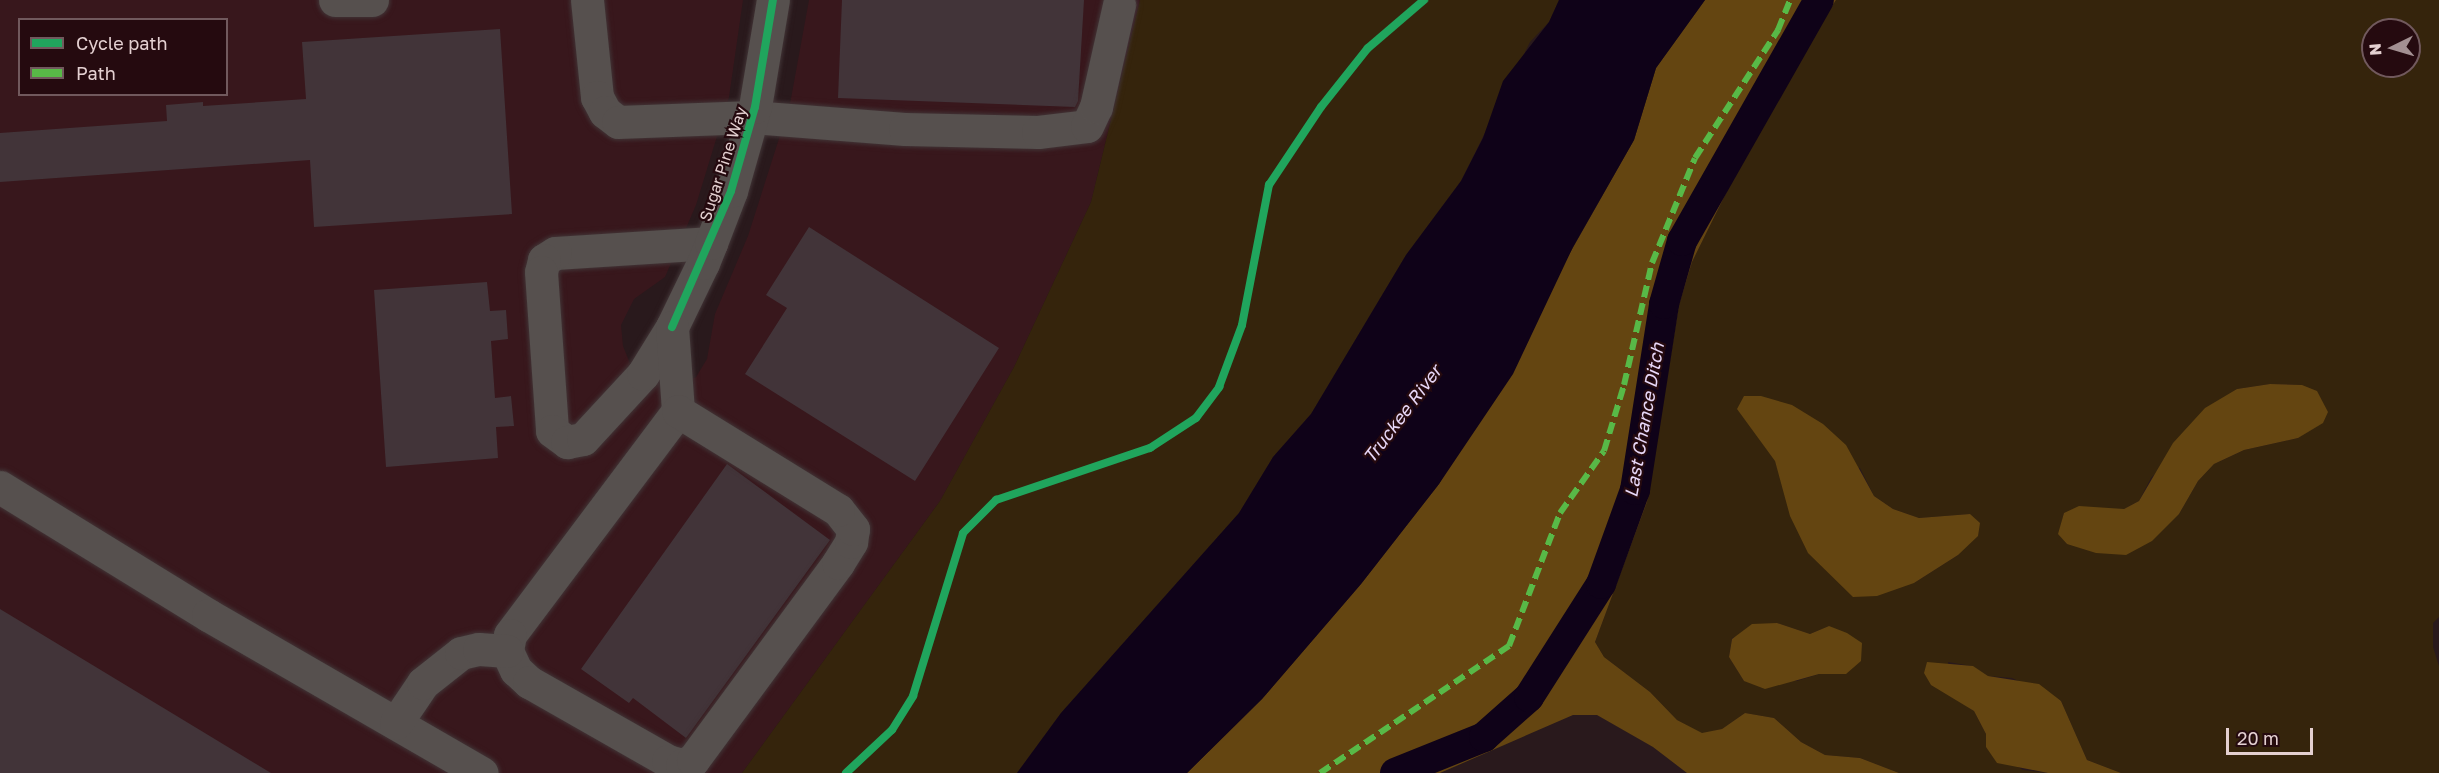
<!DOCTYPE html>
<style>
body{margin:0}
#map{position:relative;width:2439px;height:773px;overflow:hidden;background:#29191c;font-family:"Golos Text",sans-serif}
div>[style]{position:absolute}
.built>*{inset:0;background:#38171c}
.green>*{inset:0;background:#35240c}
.forest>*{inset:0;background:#644511}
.water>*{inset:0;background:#0f0218}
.canal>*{height:30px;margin:-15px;padding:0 15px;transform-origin:15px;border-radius:15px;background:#0f0218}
.building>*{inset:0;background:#423439}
.roads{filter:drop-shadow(0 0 2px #413436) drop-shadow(0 0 2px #413436)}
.minor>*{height:33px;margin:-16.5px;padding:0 16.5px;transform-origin:16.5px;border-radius:16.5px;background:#56504e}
.quiet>*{height:6px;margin-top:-3px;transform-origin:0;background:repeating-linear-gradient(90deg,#58b947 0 12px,transparent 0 18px)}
.cycleway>*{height:8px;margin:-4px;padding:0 4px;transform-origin:4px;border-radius:4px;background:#20a55d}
span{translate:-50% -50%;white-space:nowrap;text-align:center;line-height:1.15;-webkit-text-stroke:4.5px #250a0f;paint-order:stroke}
.street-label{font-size:16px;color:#e4d0d1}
.water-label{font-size:18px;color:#e8d8f8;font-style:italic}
.legend{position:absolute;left:18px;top:18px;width:210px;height:78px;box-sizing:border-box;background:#250a0f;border:2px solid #71595d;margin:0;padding:8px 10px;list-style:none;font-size:18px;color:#e4d0d1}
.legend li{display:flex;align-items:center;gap:12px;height:30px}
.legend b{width:30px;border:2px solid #71595d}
.north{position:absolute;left:2361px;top:18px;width:60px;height:60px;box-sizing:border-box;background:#250a0f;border:2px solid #71595d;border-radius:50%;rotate:265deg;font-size:16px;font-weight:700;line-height:24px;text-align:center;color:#e4d0d1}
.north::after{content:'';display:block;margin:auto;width:21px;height:27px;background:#a39092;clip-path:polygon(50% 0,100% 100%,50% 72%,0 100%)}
.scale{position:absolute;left:2226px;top:728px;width:87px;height:27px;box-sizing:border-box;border:3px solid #e4d0d1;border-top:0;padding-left:8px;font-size:18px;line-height:21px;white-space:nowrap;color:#e4d0d1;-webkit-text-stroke:4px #250a0f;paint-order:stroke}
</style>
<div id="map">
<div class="built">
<div style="clip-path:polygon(evenodd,0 0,743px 0,729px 97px,696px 205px,665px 277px,634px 299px,621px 325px,623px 346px,631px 366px,646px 380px,665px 384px,685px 383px,696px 377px,707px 359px,715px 314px,748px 236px,790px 104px,809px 0,1140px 0,1091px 202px,1014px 367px,940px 501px,742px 773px,0 773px,0 0,20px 20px,226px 20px,226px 94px,20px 94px,20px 20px)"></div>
</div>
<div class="green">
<div style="clip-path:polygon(1140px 0,1559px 0,1549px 22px,1530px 42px,1461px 181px,1406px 255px,1311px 414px,1273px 457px,1239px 513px,1061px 713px,1017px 773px,742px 773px,940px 501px,1014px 367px,1091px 202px)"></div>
<div style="clip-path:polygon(evenodd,1836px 0,2439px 0,2439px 617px,2433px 623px,2433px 647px,2439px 666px,2439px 773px,2121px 773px,2087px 760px,2061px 701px,2012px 678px,1988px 676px,1972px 666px,1948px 662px,1953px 697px,1974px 711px,1986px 734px,1986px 747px,2023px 770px,2048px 773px,1899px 773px,1860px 758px,1825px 755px,1801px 742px,1774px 718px,1745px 713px,1722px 729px,1702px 734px,1677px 720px,1650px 692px,1604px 657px,1595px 642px,1647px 502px,1679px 305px,1692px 262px,1767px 110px,1836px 0,2373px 30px,2409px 30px,2409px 66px,2373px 66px,2373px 30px,1836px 0,2270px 384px,2302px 385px,2298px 438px,2244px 450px,2214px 464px,2198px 481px,2179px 514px,2067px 544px,2059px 534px,2064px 513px,2124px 509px,2139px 501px,2151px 478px,2237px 389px,2270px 384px,1836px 0,1775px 461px,1860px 468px,1874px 496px,1893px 509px,1919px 518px,1970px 514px,1958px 555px,1914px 583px,1783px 485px,1775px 461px,1836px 0,1777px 623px,1810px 634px,1829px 626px,1846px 674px,1819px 674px,1797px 681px,1744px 681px,1729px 657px,1732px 638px,1777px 623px)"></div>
</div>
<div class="forest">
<div style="clip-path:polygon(1705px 0,1836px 0,1767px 110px,1692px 262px,1679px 305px,1647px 502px,1595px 642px,1604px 657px,1650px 692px,1677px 720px,1702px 733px,1722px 729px,1745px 713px,1774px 718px,1801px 742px,1825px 755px,1860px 758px,1899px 773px,1687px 773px,1653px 747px,1597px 715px,1573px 715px,1440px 773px,1187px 773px,1262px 699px,1361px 584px,1439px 484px,1634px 140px,1656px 68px)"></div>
<div style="clip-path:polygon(2270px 384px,2302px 385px,2317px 391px,2328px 412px,2323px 423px,2298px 438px,2244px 450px,2214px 464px,2198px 481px,2179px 514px,2152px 541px,2126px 555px,2096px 553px,2067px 544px,2058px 534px,2064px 513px,2079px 506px,2124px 509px,2139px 501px,2173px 443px,2205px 408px,2237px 389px)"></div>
<div style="clip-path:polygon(1744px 396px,1761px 396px,1792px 405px,1823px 424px,1846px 445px,1874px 496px,1893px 509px,1919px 518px,1970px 514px,1980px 523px,1978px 536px,1958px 555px,1914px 583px,1877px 596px,1853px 597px,1808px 553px,1790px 516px,1775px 461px,1737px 409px)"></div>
<div style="clip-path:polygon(1777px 623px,1810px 634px,1829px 626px,1847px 633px,1862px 643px,1861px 661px,1846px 674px,1819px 674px,1765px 689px,1744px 681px,1729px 657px,1732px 639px,1752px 624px)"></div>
<div style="clip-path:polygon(1927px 662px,1973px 666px,1988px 676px,2039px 684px,2061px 701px,2087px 760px,2121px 773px,2048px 773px,1997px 763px,1986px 747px,1986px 734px,1974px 711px,1931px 685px,1924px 673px)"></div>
</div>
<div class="water">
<div style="clip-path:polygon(1559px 0,1705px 0,1656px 68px,1634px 140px,1573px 247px,1513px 374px,1439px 484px,1361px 584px,1262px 699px,1187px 773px,1017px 773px,1061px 713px,1239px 513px,1273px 457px,1311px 414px,1406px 255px,1461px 181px,1483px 138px,1503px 81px,1549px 22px)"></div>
</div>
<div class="canal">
<div style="left:1395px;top:773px;width:96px;rotate:-22deg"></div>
<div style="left:1484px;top:737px;width:60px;rotate:-41.6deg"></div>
<div style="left:1529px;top:697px;width:134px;rotate:-57.5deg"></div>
<div style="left:1601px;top:584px;width:100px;rotate:-70.1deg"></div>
<div style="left:1635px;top:490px;width:188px;rotate:-81.1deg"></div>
<div style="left:1664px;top:304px;width:66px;rotate:-74.1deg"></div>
<div style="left:1682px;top:241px;width:277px;rotate:-60.4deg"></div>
</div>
<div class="building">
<div style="clip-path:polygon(842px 0,1084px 0,1078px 101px,1075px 107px,838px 98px)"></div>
<div style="clip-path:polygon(500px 29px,512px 214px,314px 227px,310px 160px,0 182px,0 133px,167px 121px,166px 105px,203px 102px,203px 106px,306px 99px,302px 42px)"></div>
<div style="clip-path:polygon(809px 227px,999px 348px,915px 481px,745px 374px,787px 308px,766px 295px)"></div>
<div style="clip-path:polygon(487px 282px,490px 311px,506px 310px,508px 339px,491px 341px,495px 398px,511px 396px,514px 426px,496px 427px,498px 458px,386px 467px,374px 290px)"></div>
<div style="clip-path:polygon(727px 464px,830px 540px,686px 738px,633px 698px,629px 703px,581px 669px)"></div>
<div style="clip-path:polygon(0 609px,271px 773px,0 773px)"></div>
</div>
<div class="roads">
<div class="minor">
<div style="left:335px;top:0;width:37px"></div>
<div style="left:587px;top:0;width:98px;rotate:84.1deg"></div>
<div style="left:597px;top:97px;width:17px;rotate:62deg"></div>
<div style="left:605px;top:112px;width:16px;rotate:38deg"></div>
<div style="left:618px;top:122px;width:134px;rotate:-2.1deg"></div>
<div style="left:752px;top:117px;width:153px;rotate:4.5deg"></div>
<div style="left:905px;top:129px;width:133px;rotate:1.3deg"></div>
<div style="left:1038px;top:132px;width:49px;rotate:-7deg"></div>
<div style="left:1087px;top:126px;width:21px;rotate:-65deg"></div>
<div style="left:1096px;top:107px;width:105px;rotate:-77.3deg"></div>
<div style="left:711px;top:243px;width:156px;rotate:176.3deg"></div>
<div style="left:555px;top:253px;width:13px;rotate:148deg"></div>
<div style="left:544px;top:260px;width:12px;rotate:104deg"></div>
<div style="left:541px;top:272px;width:159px;rotate:86deg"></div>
<div style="left:552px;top:431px;width:19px;rotate:36deg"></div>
<div style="left:567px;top:442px;width:16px;rotate:-11deg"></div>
<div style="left:583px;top:439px;width:88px;rotate:-47.3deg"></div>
<div style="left:643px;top:374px;width:55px;rotate:-58.3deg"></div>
<div style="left:672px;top:327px;width:71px;rotate:-64.2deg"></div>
<div style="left:703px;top:263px;width:22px;rotate:-68deg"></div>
<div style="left:711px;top:243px;width:56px;rotate:-69deg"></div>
<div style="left:731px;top:191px;width:87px;rotate:-74.1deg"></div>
<div style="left:755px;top:107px;width:109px;rotate:-80.5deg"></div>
<div style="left:672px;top:327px;width:84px;rotate:85.9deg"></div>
<div style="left:678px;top:411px;width:280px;rotate:126.9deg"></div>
<div style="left:510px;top:635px;width:16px;rotate:101deg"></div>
<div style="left:507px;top:651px;width:21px;rotate:65deg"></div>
<div style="left:516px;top:670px;width:18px;rotate:43deg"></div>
<div style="left:529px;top:682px;width:160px;rotate:29.6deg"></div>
<div style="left:668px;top:761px;width:15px;rotate:16deg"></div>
<div style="left:682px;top:765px;width:12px;rotate:-24deg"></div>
<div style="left:693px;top:760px;width:245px;rotate:-53.6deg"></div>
<div style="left:838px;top:563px;width:25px;rotate:-58deg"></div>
<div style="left:851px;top:542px;width:13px;rotate:-81deg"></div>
<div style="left:853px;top:529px;width:24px;rotate:-128deg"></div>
<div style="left:838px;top:510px;width:188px;rotate:-148.3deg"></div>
<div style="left:0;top:487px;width:244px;rotate:31.6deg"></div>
<div style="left:208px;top:615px;width:316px;rotate:30deg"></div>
<div style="left:396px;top:723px;width:48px;rotate:-56deg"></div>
<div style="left:423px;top:683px;width:48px;rotate:-38.3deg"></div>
<div style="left:461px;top:653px;width:18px;rotate:-13deg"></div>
<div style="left:479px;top:649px;width:28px;rotate:4deg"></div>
</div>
</div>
<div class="quiet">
<div style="left:1320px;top:773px;width:228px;rotate:-33.9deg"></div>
<div style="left:1509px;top:646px;width:142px;rotate:-69deg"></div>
<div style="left:1560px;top:513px;width:76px;rotate:-54.6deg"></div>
<div style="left:1604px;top:451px;width:69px;rotate:-73.1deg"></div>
<div style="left:1624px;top:385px;width:125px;rotate:-77.1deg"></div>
<div style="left:1652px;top:263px;width:113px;rotate:-67.7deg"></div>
<div style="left:1695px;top:158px;width:153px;rotate:-57deg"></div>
<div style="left:1778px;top:30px;width:32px;rotate:-68deg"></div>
</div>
<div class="cycleway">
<div style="left:672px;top:327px;width:148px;rotate:-66.5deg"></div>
<div style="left:731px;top:191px;width:87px;rotate:-74.1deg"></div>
<div style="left:755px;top:107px;width:109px;rotate:-80.5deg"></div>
<div style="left:846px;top:773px;width:63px;rotate:-43.1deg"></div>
<div style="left:892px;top:730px;width:40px;rotate:-58deg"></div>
<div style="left:913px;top:696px;width:170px;rotate:-72.9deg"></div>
<div style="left:963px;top:533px;width:47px;rotate:-45deg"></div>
<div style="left:996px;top:500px;width:163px;rotate:-18.7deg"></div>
<div style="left:1150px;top:448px;width:55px;rotate:-33.1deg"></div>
<div style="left:1196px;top:418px;width:39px;rotate:-53deg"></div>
<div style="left:1219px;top:387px;width:66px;rotate:-69.6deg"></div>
<div style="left:1242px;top:325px;width:143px;rotate:-79.1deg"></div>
<div style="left:1269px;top:185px;width:94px;rotate:-56.3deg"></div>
<div style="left:1321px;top:107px;width:75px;rotate:-51.5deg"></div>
<div style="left:1368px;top:48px;width:74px;rotate:-40.6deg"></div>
</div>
<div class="street-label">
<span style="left:723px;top:164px;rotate:-72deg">Sugar Pine Way</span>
</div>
<div class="water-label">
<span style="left:1402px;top:414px;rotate:-53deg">Truckee River</span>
<span style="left:1644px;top:420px;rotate:-80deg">Last Chance Ditch</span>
</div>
<ul class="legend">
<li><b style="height:8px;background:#20a55d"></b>Cycle path</li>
<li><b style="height:8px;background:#58b947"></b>Path</li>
</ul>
<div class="north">N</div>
<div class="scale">20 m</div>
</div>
